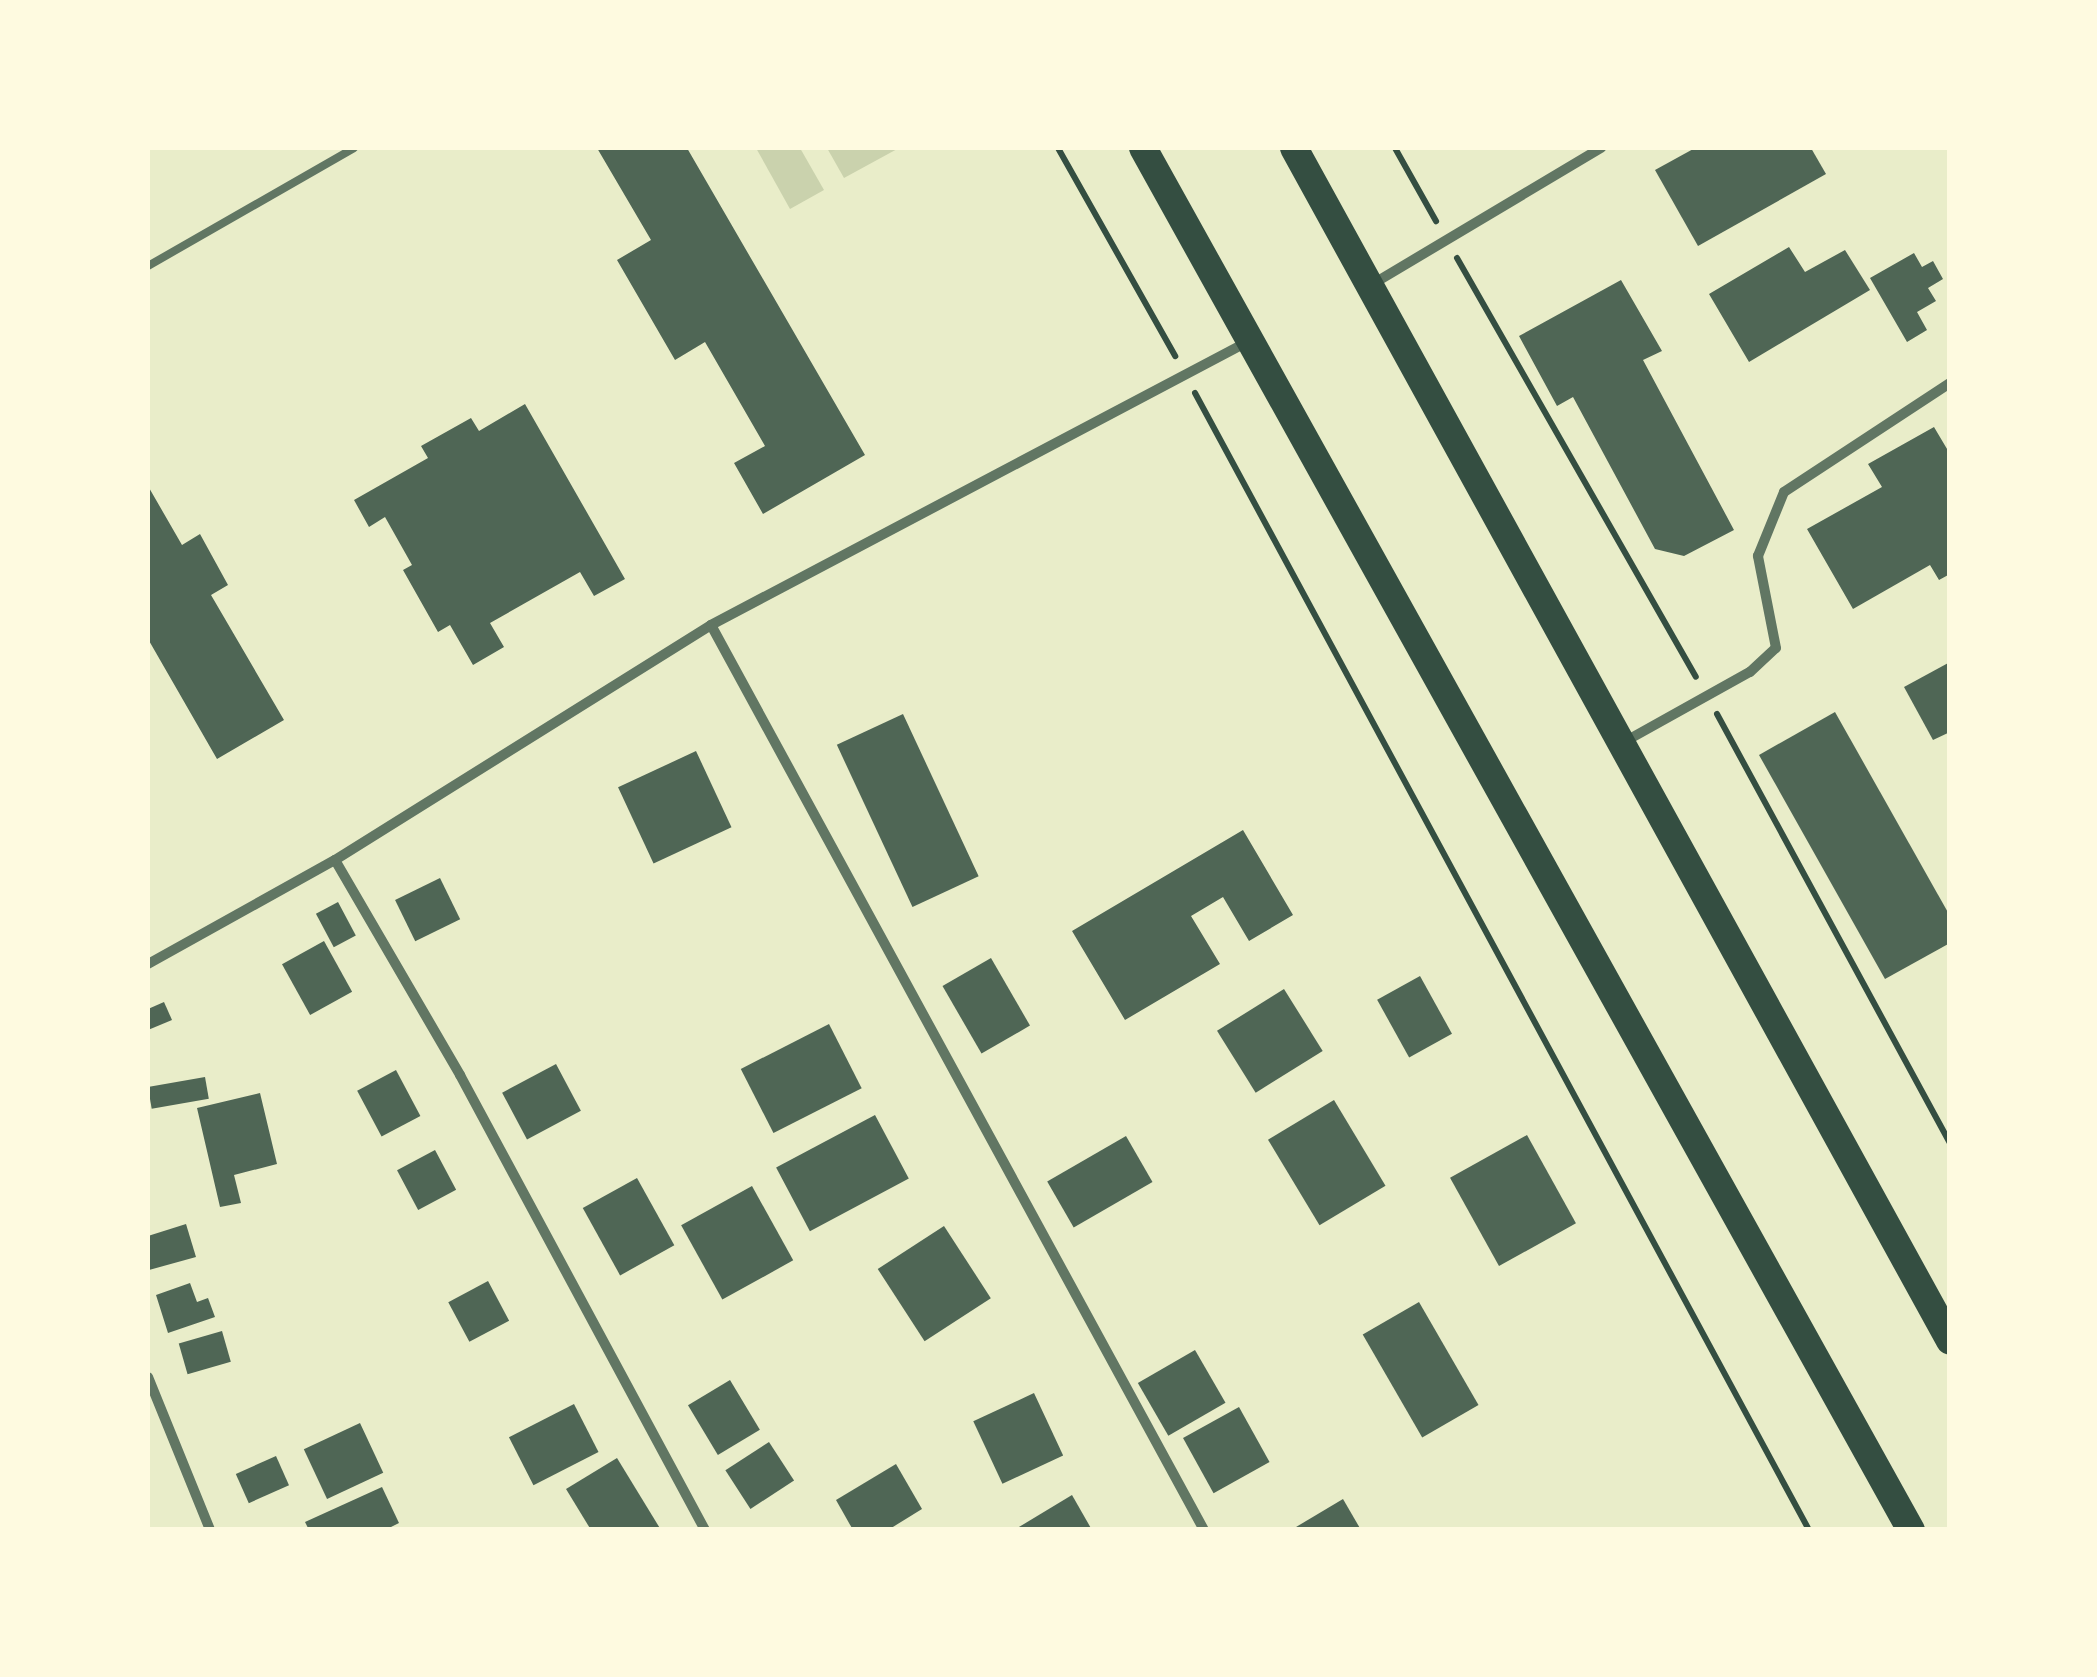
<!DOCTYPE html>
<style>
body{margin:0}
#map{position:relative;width:2097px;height:1677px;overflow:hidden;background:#e9edc9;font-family:Mulish,sans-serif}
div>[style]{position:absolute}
.green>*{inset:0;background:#cad2ad}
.building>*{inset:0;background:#4f6655;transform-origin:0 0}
.path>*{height:6px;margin:-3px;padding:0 3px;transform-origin:3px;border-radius:3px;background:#344e41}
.service>*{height:8px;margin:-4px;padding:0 4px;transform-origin:4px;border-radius:4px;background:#617663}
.minor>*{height:10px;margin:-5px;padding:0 5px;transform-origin:5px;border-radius:5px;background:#617663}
.trunk>*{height:28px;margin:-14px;padding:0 14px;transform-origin:14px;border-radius:14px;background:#344e41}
span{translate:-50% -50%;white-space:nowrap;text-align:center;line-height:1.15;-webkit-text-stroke:8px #fefae0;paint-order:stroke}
.frame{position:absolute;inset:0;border:150px solid #fefae0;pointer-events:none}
</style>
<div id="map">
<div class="green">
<div style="clip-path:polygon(756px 148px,800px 148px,824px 190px,790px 209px)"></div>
<div style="clip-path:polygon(827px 148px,899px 148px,844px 178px)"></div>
</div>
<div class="building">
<div style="clip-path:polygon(597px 148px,687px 148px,865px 455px,763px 514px,734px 463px,765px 446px,705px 342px,675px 360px,617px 260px,651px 240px)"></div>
<div style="clip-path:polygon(1695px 148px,1811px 148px,1826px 174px,1698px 246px,1655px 170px)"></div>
<div style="clip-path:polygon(1789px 247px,1805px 272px,1845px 250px,1870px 290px,1749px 362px,1709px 294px)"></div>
<div style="clip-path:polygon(1914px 253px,1922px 267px,1933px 261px,1943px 279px,1928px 288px,1936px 301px,1917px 312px,1927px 330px,1907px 342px,1870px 278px)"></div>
<div style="clip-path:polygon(1621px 280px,1662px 351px,1643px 360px,1734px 530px,1684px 556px,1655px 549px,1573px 397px,1557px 406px,1519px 336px)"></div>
<div style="clip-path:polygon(525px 404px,625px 579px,594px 596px,580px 572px,490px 623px,504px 647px,473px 665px,450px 625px,438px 632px,403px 570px,412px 565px,385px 517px,369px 527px,354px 500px,428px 458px,421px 446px,471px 418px,479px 431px)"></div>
<div style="clip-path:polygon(1934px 427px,1950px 454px,1950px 574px,1939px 580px,1930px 565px,1853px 609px,1807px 529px,1882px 487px,1868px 464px)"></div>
<div style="clip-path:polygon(148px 486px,182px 545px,200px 534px,228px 585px,211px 595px,284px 720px,217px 759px,148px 639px)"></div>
<div style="clip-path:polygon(1950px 662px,1950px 732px,1933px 740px,1904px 687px)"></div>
<div style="clip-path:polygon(1835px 712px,1950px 916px,1950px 943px,1885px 979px,1759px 755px)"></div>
<div style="left:903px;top:714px;width:179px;height:73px;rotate:65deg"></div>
<div style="left:696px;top:751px;width:84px;height:86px;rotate:65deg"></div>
<div style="clip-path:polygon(1243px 830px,1293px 915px,1249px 941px,1223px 897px,1191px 916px,1220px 964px,1125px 1020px,1072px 931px)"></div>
<div style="left:440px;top:878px;width:46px;height:50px;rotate:64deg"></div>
<div style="left:338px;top:902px;width:38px;height:25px;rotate:62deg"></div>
<div style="left:324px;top:941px;width:58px;height:48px;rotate:61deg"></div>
<div style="left:991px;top:958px;width:78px;height:56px;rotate:60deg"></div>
<div style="left:1420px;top:976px;width:66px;height:49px;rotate:61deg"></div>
<div style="left:1284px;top:989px;width:73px;height:79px;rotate:58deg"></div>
<div style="clip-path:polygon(164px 1002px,172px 1020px,148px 1030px,148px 1009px)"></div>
<div style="left:829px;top:1024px;width:72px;height:99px;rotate:63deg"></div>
<div style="left:556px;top:1064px;width:53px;height:61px;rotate:62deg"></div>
<div style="left:396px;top:1070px;width:52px;height:44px;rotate:62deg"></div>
<div style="left:205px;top:1077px;width:22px;height:58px;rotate:80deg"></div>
<div style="clip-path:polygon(260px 1093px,277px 1164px,234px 1175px,241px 1203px,220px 1207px,197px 1108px)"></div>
<div style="left:1334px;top:1100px;width:100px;height:77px;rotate:59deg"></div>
<div style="left:875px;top:1115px;width:72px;height:112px;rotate:62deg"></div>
<div style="left:1527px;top:1135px;width:101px;height:88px;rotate:61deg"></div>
<div style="left:1126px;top:1136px;width:53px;height:91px;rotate:60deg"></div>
<div style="left:435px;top:1150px;width:45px;height:43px;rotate:62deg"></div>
<div style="left:637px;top:1178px;width:77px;height:62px;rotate:61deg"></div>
<div style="left:752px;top:1186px;width:85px;height:81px;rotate:61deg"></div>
<div style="clip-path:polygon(186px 1224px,196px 1257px,149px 1270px,148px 1236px)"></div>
<div style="left:944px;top:1226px;width:86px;height:79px;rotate:57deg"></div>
<div style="left:488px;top:1281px;width:45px;height:45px;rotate:62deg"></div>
<div style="clip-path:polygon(190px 1283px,197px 1302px,208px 1298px,215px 1317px,168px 1333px,156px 1295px)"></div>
<div style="left:1419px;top:1302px;width:119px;height:65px;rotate:60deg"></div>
<div style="left:222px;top:1331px;width:32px;height:45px;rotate:74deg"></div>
<div style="left:1195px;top:1350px;width:61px;height:66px;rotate:60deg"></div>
<div style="left:730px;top:1380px;width:58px;height:49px;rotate:59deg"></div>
<div style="left:1034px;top:1393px;width:69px;height:67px;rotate:65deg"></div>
<div style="left:574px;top:1404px;width:54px;height:73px;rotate:63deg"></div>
<div style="left:1239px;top:1407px;width:63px;height:64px;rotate:61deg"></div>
<div style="left:360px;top:1423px;width:55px;height:62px;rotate:65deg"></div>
<div style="left:769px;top:1442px;width:46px;height:52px;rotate:57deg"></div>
<div style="left:276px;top:1456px;width:32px;height:44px;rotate:66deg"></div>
<div style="clip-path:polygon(617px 1458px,661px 1530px,591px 1530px,566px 1489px)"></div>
<div style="clip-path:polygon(896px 1464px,922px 1509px,888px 1530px,853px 1530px,836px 1500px)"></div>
<div style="clip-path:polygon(382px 1487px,399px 1523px,385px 1530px,309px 1530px,305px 1522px)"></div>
<div style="clip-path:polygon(1072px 1495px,1092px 1530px,1014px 1530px)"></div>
<div style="clip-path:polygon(1343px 1499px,1361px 1530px,1291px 1530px)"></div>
</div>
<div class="path">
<div style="left:1058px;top:148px;width:239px;rotate:60.6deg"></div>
<div style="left:1395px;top:148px;width:84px;rotate:60.7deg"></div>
<div style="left:1457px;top:258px;width:482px;rotate:60.3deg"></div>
<div style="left:1195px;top:393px;width:1292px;rotate:61.63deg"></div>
<div style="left:1717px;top:714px;width:489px;rotate:61.5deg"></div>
</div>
<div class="service">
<div style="left:148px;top:266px;width:237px;rotate:-29.8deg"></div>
</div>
<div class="minor">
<div style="left:1371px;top:285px;width:268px;rotate:-30.8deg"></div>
<div style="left:711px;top:625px;width:1031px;rotate:61.42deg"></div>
<div style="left:1624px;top:742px;width:144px;rotate:-29.1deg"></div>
<div style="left:1750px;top:672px;width:35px;rotate:-43deg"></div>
<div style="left:1776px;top:648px;width:94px;rotate:-101.1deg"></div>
<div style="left:1758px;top:556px;width:69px;rotate:-67.9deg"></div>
<div style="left:1784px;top:492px;width:199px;rotate:-33.3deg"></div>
<div style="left:335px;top:860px;width:249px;rotate:59.8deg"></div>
<div style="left:460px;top:1075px;width:517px;rotate:61.7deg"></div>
<div style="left:148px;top:964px;width:214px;rotate:-29.1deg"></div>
<div style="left:335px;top:860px;width:443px;rotate:-32deg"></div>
<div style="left:711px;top:625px;width:606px;rotate:-27.83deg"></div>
<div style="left:148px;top:1377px;width:165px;rotate:67.9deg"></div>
</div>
<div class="trunk">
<div style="left:1143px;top:148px;width:1581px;rotate:60.94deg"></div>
<div style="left:1294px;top:148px;width:1361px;rotate:61.19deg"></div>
</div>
<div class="frame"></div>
</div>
